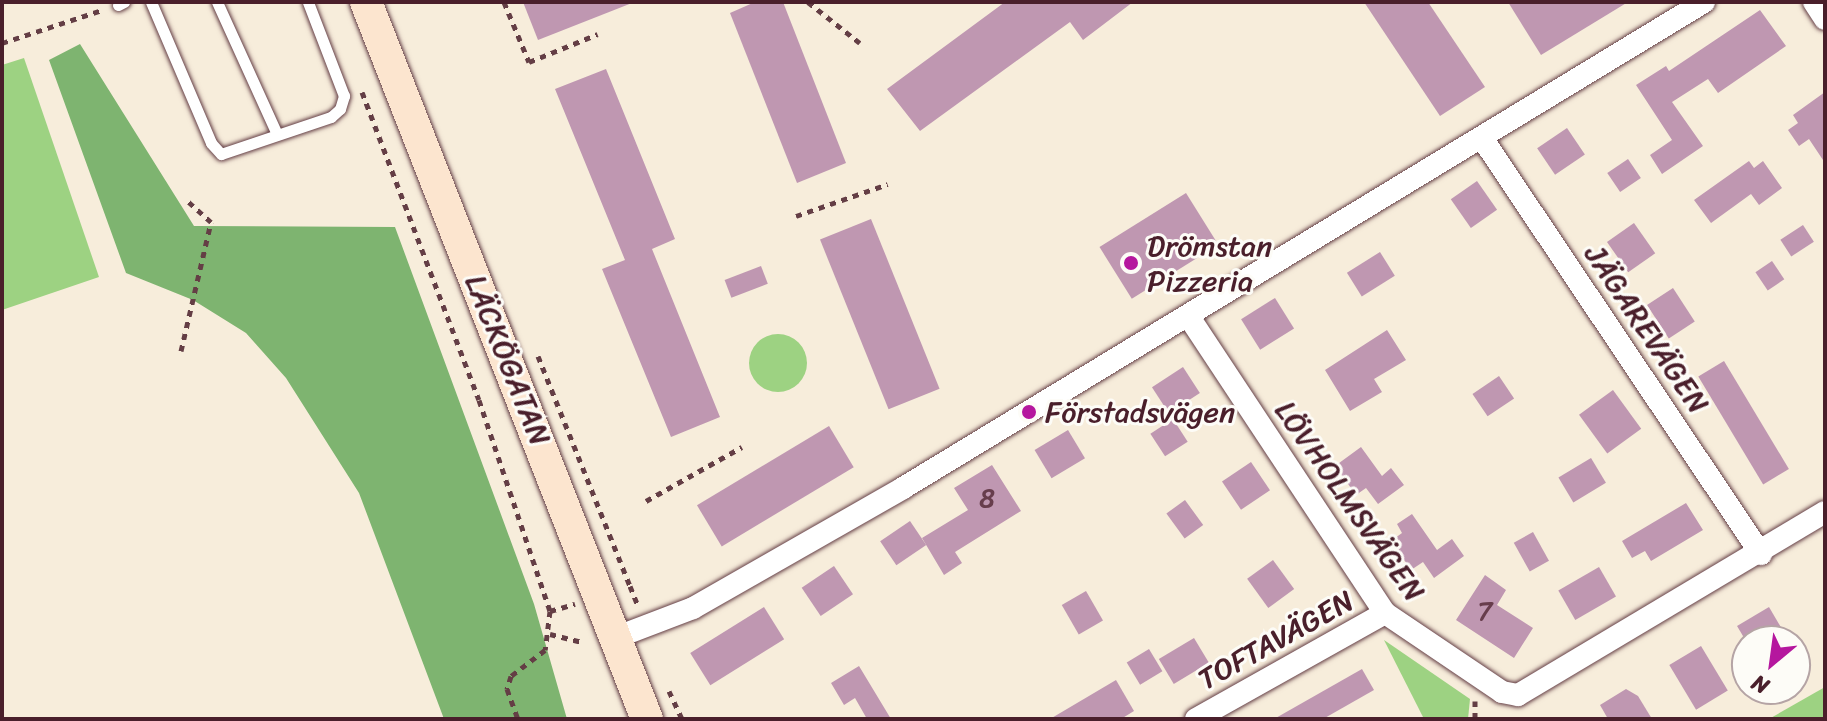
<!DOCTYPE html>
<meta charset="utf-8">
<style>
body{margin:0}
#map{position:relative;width:1827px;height:721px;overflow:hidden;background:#f7eddb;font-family:Sriracha,sans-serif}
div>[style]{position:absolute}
.green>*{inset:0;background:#9dd282}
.round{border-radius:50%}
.forest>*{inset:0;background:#7eb470}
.building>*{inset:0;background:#bf97b1;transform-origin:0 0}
.path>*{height:5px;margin-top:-2.5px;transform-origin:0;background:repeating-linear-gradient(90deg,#643e45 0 6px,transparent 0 12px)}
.roads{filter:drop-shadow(0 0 2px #643e45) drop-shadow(0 0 2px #643e45)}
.lane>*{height:11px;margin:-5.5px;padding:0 5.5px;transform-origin:5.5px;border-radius:5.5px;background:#fff}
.street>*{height:22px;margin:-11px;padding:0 11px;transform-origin:11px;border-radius:11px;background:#fff}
.secondary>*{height:32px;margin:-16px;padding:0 16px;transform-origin:16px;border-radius:16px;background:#fce5cf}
.dots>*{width:22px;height:22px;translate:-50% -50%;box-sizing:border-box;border:4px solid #fdfcf7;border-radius:50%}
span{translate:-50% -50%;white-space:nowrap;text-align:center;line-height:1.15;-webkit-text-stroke:6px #fdfcf7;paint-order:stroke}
.number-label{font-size:26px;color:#673d4c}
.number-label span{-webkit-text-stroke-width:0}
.poi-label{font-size:30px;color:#4a1f2b}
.left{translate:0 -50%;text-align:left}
.street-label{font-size:30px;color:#4a1f2b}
.frame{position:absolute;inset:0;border:4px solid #4a1f2b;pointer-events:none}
.north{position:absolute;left:1731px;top:625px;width:80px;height:80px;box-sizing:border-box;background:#fdfcf7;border:2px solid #b5a4a5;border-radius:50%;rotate:209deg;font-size:22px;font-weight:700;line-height:32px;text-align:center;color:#4a1f2b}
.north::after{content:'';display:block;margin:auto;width:28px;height:36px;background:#b5179e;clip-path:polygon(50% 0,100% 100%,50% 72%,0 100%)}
</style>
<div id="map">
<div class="green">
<div style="clip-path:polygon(24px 58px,99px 277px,2px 310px,2px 65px)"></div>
<div class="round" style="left:749px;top:334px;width:58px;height:58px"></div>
<div style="clip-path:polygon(1384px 640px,1470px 699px,1468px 719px,1424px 719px)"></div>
<div style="clip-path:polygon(1825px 687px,1825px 719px,1769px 719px)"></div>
</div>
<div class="forest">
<div style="clip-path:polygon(80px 44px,194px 226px,395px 227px,534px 604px,567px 719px,444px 719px,359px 493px,286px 378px,246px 333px,193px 300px,126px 273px,49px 60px)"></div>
</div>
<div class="building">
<div style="clip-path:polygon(523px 2px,632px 2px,632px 3px,538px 40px)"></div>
<div style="clip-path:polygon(755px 2px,783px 2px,846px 163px,797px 183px,730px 13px)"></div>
<div style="clip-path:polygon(1005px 2px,1133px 2px,1083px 40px,1070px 22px,920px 131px,887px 89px)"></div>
<div style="clip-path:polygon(1364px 2px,1428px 2px,1485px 87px,1440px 116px)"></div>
<div style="clip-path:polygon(1508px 2px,1628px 2px,1541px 55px)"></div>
<div style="clip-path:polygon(1760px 10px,1786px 46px,1718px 93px,1708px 79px,1672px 102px,1703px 146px,1662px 174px,1650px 155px,1672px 140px,1636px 85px,1666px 66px,1669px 71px)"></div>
<div style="clip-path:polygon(606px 69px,675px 239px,652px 249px,720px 417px,671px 437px,602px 269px,625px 260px,555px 89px)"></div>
<div style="clip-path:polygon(1825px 92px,1825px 163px,1809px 139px,1799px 146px,1788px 130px,1798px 123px,1793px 115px)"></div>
<div style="left:1567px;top:128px;width:32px;height:36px;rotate:56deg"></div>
<div style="left:1628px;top:159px;width:23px;height:25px;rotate:56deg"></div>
<div style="clip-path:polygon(1749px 161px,1754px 168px,1763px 161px,1782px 188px,1759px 205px,1751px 194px,1711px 223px,1694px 200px)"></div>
<div style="left:1477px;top:181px;width:35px;height:32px;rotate:55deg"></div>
<div style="left:1186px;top:193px;width:61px;height:102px;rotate:58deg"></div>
<div style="left:871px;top:219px;width:183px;height:55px;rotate:68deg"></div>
<div style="left:1634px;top:223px;width:37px;height:33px;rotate:55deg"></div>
<div style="left:1803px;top:225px;width:20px;height:27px;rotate:57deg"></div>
<div style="left:1380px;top:252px;width:28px;height:39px;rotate:58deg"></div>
<div style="left:1772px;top:261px;width:22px;height:20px;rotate:56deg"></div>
<div style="left:761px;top:266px;width:19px;height:39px;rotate:69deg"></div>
<div style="left:1673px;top:288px;width:40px;height:31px;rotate:57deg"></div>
<div style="left:1275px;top:298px;width:36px;height:40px;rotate:58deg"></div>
<div style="clip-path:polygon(1387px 330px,1406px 360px,1374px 379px,1382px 392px,1350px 411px,1325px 370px)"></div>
<div style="left:1724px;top:361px;width:126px;height:30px;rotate:59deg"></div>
<div style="left:1183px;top:367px;width:31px;height:37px;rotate:57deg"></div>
<div style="left:1499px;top:376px;width:27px;height:32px;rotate:56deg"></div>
<div style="left:1613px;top:390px;width:48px;height:42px;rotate:54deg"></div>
<div style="left:1173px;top:419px;width:27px;height:27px;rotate:57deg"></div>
<div style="left:829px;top:426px;width:48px;height:154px;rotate:59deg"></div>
<div style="left:1068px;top:430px;width:33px;height:39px;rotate:59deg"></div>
<div style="clip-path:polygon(1361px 447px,1382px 476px,1391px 468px,1404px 485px,1378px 504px,1366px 488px,1356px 495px,1335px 466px)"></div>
<div style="left:1591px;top:458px;width:29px;height:38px;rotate:59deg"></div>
<div style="left:1251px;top:462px;width:34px;height:35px;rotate:56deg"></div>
<div style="clip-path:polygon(992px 465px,1021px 511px,955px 552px,962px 563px,944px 575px,922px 538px,968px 510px,954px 488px)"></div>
<div style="left:1185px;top:500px;width:31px;height:23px;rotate:54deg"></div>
<div style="clip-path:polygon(1686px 503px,1703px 530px,1651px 561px,1645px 551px,1632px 558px,1622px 541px)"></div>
<div style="clip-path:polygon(1412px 514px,1437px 550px,1452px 539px,1464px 556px,1434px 578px,1423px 562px,1411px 570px,1391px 541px,1402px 533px,1397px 524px)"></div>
<div style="left:910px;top:521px;width:29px;height:36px;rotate:56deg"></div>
<div style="left:1533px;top:532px;width:33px;height:22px;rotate:61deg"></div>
<div style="left:1273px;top:560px;width:36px;height:32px;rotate:54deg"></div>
<div style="left:834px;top:566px;width:34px;height:39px;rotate:56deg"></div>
<div style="left:1599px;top:567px;width:34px;height:47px;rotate:60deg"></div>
<div style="clip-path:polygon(1485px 575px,1506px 590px,1497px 605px,1533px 628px,1514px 658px,1456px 620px)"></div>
<div style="left:1086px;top:591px;width:34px;height:28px;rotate:60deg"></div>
<div style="left:764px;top:607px;width:38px;height:87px;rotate:58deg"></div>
<div style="clip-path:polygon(1769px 607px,1789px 641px,1746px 641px,1737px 626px)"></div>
<div style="left:1194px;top:638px;width:29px;height:41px;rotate:59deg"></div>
<div style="left:1701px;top:646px;width:52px;height:37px;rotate:59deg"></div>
<div style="left:1149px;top:649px;width:26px;height:26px;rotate:59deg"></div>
<div style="clip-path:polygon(859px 666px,891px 719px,867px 719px,855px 698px,844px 705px,831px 683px)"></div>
<div style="clip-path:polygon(1362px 669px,1374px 690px,1323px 719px,1274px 719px)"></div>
<div style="clip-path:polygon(1116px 680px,1134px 711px,1121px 719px,1050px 719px)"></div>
<div style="clip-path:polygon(1626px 689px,1638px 696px,1652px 719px,1608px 719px,1600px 705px)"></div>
</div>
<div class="path">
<div style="left:504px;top:2px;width:65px;rotate:67.4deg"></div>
<div style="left:529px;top:62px;width:74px;rotate:-22.1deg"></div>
<div style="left:808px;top:2px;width:66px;rotate:38.3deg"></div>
<div style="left:2px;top:43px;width:105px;rotate:-18.3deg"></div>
<div style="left:362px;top:92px;width:329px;rotate:69.2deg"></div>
<div style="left:479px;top:400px;width:223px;rotate:71.4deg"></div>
<div style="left:550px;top:611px;width:39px;rotate:97deg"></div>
<div style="left:545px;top:650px;width:43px;rotate:142.6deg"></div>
<div style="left:511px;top:676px;width:14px;rotate:107deg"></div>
<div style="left:507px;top:689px;width:32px;rotate:70deg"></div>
<div style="left:796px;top:216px;width:97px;rotate:-19.2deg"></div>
<div style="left:181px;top:351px;width:132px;rotate:-76.9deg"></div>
<div style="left:211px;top:222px;width:31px;rotate:-138deg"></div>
<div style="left:538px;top:356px;width:248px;rotate:68.2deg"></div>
<div style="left:646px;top:501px;width:110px;rotate:-29.4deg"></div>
<div style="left:630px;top:586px;width:22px;rotate:68deg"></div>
<div style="left:550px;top:611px;width:26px;rotate:-16deg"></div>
<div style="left:550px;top:634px;width:33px;rotate:14deg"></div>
<div style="left:669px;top:691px;width:31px;rotate:65deg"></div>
<div style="left:1475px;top:719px;width:18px;rotate:-90deg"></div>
</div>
<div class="roads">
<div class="lane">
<div style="left:151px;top:2px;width:153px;rotate:66.9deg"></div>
<div style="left:211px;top:143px;width:15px;rotate:48deg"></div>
<div style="left:221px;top:154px;width:116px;rotate:-18.6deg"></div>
<div style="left:331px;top:117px;width:12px;rotate:-42deg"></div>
<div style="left:340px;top:109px;width:14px;rotate:-73deg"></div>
<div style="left:344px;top:96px;width:101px;rotate:-111deg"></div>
<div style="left:217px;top:2px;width:145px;rotate:65.6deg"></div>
<div style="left:118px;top:5px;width:7px;rotate:-27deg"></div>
</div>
<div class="street">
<div style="left:1814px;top:2px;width:20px;rotate:57deg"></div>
<div style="left:1482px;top:138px;width:501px;rotate:56.15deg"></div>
<div style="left:1189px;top:317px;width:355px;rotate:56.5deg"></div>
<div style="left:1385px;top:613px;width:141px;rotate:34deg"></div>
<div style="left:1502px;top:692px;width:16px;rotate:11deg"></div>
<div style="left:1518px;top:695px;width:357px;rotate:-30.8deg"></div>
<div style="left:617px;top:637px;width:81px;rotate:-20.9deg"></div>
<div style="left:693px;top:608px;width:242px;rotate:-29.7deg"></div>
<div style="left:903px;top:488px;width:937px;rotate:-31.25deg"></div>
<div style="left:1196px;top:719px;width:217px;rotate:-29.3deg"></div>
</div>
<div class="secondary">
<div style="left:366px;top:2px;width:770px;rotate:68.6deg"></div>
</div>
</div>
<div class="dots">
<div style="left:1131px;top:263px;background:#b5179e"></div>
<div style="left:1029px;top:412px;background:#b5179e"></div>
</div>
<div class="number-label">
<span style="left:987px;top:499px">8</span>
<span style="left:1485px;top:612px">7</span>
</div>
<div class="poi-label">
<span class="left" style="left:1147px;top:263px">Drömstan<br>Pizzeria</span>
<span class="left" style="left:1045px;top:412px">Förstadsvägen</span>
</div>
<div class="street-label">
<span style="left:1647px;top:329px;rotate:56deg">JÄGAREVÄGEN</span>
<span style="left:508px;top:360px;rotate:68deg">LÄCKÖGATAN</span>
<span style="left:1350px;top:501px;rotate:55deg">LÖVHOLMSVÄGEN</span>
<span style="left:1276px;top:640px;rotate:-29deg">TOFTAVÄGEN</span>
</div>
<div class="frame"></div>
<div class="north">N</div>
</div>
